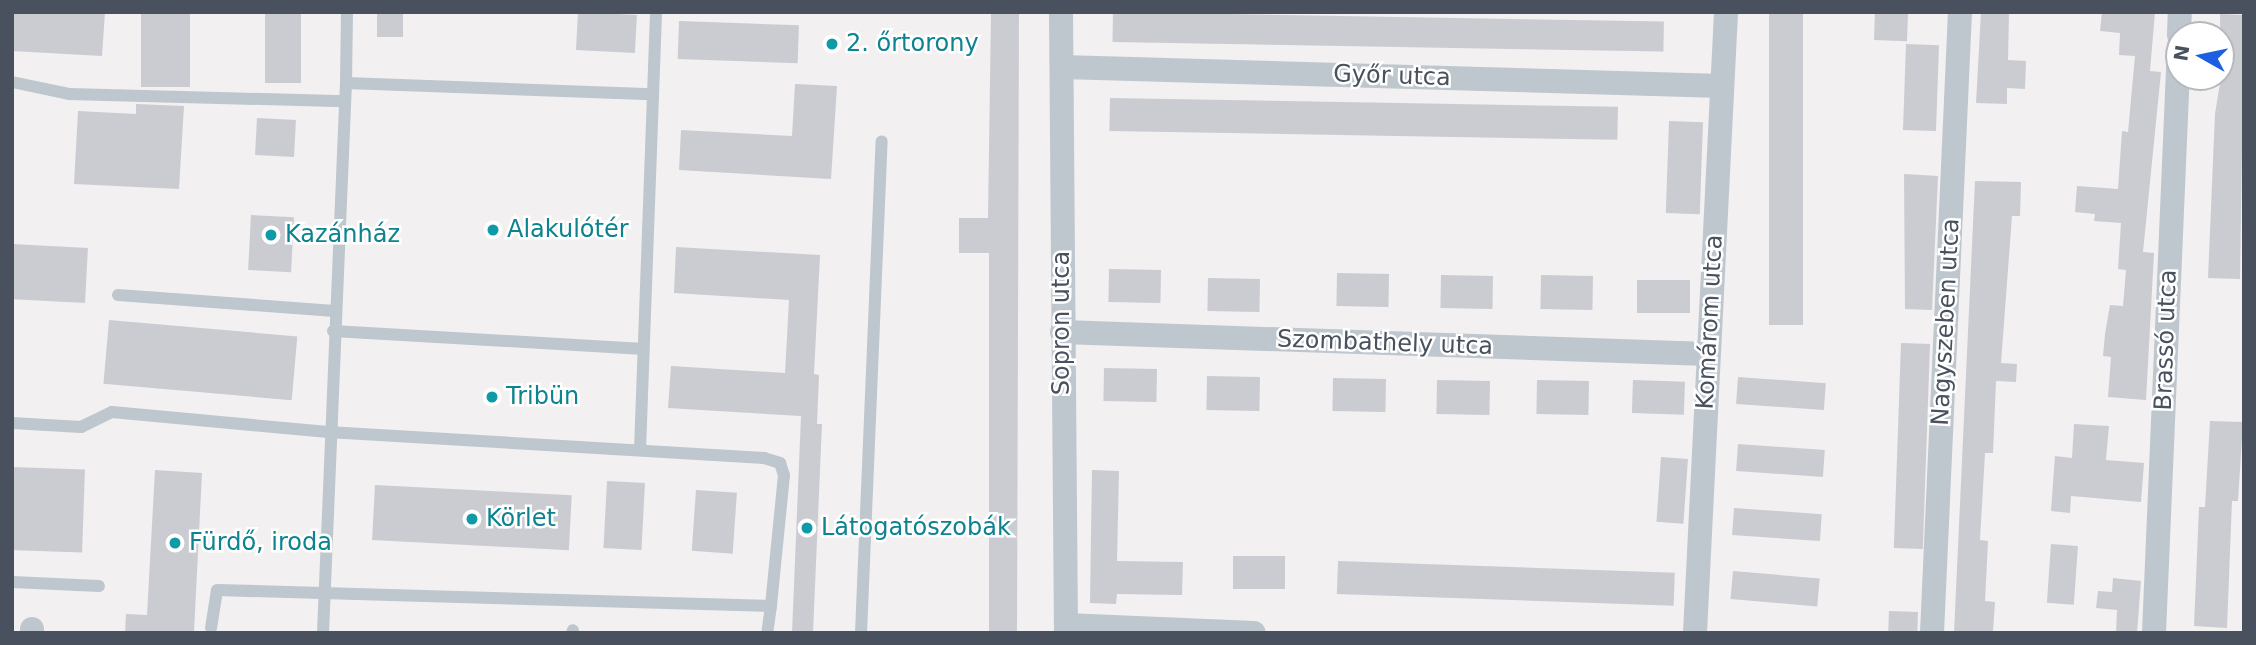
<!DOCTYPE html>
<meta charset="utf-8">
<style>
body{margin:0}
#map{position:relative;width:2256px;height:645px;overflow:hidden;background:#f2f0f0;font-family:"DejaVu Sans",sans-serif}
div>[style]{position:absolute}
.building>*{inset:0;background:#caccd2;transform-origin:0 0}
.lane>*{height:12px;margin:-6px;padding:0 6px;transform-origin:6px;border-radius:6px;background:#bec6ce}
.street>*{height:24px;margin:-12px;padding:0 12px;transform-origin:12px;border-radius:12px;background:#bec6ce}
.dots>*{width:19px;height:19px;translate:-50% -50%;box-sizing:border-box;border:4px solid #fff;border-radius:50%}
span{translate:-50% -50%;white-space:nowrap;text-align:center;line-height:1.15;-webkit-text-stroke:5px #fff;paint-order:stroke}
.culture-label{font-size:24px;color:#0d838f}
.left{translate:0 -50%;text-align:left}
.street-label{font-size:24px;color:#48515d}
.frame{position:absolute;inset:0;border:14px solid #48515d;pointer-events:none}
.north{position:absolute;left:2165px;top:21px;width:70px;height:70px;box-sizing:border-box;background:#fff;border:2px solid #b6b9be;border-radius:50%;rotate:279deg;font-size:19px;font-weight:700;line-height:28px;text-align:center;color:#48515d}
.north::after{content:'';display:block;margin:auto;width:24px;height:32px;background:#1c5fe0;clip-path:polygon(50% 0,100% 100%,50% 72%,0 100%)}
</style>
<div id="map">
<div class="building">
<div style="clip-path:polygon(12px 12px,105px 12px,102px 56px,12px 51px)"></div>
<div style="left:141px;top:12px;width:49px;height:75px"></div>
<div style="left:265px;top:12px;width:36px;height:71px"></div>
<div style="left:377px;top:12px;width:26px;height:25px"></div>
<div style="left:578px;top:12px;width:59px;height:38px;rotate:3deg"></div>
<div style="clip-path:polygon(991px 12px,1019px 12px,1017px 633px,989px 633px,989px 253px,959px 253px,959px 218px,988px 218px)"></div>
<div style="left:1113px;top:12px;width:551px;height:30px;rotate:1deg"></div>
<div style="left:1769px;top:12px;width:34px;height:313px"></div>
<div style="left:1875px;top:12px;width:33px;height:28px;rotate:2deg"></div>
<div style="clip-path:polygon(1981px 12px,2009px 12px,2008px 60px,2026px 61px,2025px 89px,2007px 88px,2007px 104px,1976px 103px)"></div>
<div style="clip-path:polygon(2102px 12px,2155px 12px,2150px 71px,2161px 72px,2143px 252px,2154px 253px,2146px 400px,2108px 397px,2111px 357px,2103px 356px,2105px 334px,2110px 305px,2123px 306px,2126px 270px,2118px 269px,2121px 223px,2094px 221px,2095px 214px,2075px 212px,2077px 186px,2118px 189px,2122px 131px,2128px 132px,2135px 56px,2119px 55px,2120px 33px,2100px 31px)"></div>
<div style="clip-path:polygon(2220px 14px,2244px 15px,2240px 279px,2208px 278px,2215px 114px,2221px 77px)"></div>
<div style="left:679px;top:21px;width:120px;height:38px;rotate:2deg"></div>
<div style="left:1906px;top:44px;width:33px;height:86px;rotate:2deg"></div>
<div style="clip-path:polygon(795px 84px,837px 86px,831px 179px,679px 170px,681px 130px,792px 136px)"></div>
<div style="left:1110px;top:98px;width:508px;height:33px;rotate:1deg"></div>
<div style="clip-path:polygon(136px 104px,184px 106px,179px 189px,74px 184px,78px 111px,136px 114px)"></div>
<div style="left:257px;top:118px;width:39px;height:37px;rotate:3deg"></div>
<div style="left:1669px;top:121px;width:34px;height:92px;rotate:2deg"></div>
<div style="clip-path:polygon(1904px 174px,1938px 176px,1932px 310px,1905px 309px)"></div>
<div style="clip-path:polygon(1975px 181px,2021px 182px,2020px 216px,2012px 216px,2001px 363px,2017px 364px,2016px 382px,1996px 381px,1993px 453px,1985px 453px,1980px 540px,1988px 541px,1985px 601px,1995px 602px,1993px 631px,1954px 633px)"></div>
<div style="left:251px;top:215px;width:43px;height:55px;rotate:3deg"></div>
<div style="left:12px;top:244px;width:76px;height:55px;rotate:3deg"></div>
<div style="clip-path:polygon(676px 247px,820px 255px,814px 374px,819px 375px,817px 424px,822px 424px,813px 633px,792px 633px,801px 416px,668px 408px,671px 366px,785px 373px,789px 300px,674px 293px)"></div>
<div style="left:1109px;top:269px;width:52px;height:33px;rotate:1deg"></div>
<div style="left:1337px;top:273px;width:52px;height:33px;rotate:1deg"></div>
<div style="left:1441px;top:275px;width:52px;height:33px;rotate:1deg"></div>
<div style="left:1541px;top:275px;width:52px;height:34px;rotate:1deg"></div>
<div style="left:1208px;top:278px;width:52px;height:33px;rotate:1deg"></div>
<div style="left:1637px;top:280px;width:53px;height:33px"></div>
<div style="left:109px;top:320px;width:189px;height:64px;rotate:5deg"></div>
<div style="left:1901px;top:343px;width:29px;height:205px;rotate:2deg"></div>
<div style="left:1104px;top:368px;width:53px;height:33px;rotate:1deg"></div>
<div style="left:1207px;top:376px;width:53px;height:34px;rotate:1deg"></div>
<div style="left:1738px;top:377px;width:88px;height:27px;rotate:4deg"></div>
<div style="left:1333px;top:378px;width:53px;height:33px;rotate:1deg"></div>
<div style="left:1437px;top:380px;width:53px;height:34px;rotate:1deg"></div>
<div style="left:1537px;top:380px;width:52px;height:34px;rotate:1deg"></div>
<div style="left:1633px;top:380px;width:52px;height:33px;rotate:2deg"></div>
<div style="clip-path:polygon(2210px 421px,2243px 422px,2238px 501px,2232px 501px,2227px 628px,2194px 626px,2199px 507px,2205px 507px)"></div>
<div style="clip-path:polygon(2074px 424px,2109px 426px,2106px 460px,2144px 463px,2141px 502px,2071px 496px,2070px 513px,2051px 511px,2055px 456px,2072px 458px)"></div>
<div style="left:1738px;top:444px;width:87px;height:27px;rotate:4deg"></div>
<div style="left:1661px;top:457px;width:27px;height:65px;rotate:4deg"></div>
<div style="left:12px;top:467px;width:73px;height:83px;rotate:2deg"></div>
<div style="clip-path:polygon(155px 470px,202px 473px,194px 632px,125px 633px,126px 614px,147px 615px)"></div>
<div style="clip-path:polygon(1092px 470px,1119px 471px,1117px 561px,1183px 562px,1182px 595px,1117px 594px,1116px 604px,1090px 603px)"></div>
<div style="left:607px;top:481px;width:38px;height:67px;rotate:3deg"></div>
<div style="left:375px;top:485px;width:197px;height:55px;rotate:3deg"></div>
<div style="left:696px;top:490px;width:41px;height:61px;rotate:4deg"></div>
<div style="left:1734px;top:508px;width:88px;height:27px;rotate:4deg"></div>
<div style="left:2051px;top:544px;width:27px;height:59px;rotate:4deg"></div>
<div style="left:1233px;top:556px;width:52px;height:33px"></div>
<div style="left:1338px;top:561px;width:337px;height:33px;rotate:2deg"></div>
<div style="left:1733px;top:571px;width:87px;height:28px;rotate:5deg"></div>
<div style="clip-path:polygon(2113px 578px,2141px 581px,2137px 633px,2116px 633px,2117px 610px,2096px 608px,2098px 591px,2112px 592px)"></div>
<div style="left:1889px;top:611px;width:29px;height:22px;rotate:2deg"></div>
</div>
<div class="lane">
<div style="left:12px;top:82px;width:58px;rotate:11.9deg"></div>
<div style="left:69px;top:94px;width:276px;rotate:1.5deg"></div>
<div style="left:346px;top:83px;width:71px;rotate:-89.2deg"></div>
<div style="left:118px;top:295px;width:217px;rotate:4.2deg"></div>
<div style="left:333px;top:331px;width:311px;rotate:3.3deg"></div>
<div style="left:12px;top:423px;width:69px;rotate:3.3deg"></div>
<div style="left:81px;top:427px;width:34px;rotate:-26deg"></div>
<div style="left:112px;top:412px;width:217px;rotate:5.3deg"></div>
<div style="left:328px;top:432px;width:437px;rotate:3.4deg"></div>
<div style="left:764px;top:458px;width:17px;rotate:17deg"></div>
<div style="left:780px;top:463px;width:13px;rotate:72deg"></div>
<div style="left:784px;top:475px;width:132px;rotate:95.7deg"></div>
<div style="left:640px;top:450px;width:438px;rotate:-87.9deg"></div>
<div style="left:12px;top:582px;width:87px;rotate:2.6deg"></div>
<div style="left:211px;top:628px;width:38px;rotate:-81deg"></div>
<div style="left:217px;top:590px;width:554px;rotate:1.65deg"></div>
<div style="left:771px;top:606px;width:27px;rotate:98deg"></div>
<div style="left:323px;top:633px;width:550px;rotate:-87.61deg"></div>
<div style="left:346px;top:83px;width:306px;rotate:2.1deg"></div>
<div style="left:572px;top:633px;width:3px;rotate:-72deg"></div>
<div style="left:861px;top:633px;width:492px;rotate:-87.6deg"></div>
</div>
<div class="street">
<div style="left:1061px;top:12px;width:621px;rotate:89.54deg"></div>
<div style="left:2179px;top:35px;width:23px;rotate:-88deg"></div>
<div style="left:1062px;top:67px;width:660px;rotate:1.65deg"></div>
<div style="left:1062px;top:332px;width:646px;rotate:1.95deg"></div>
<div style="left:1066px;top:625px;width:188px;rotate:2.4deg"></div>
<div style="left:32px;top:633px;width:4px;rotate:-90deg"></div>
<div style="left:1695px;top:633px;width:622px;rotate:-87.14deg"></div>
<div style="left:1932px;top:633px;width:622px;rotate:-87.42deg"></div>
<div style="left:2154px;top:633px;width:588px;rotate:-87.56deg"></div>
</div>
<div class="dots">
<div style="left:832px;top:44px;background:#0f9aa8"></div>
<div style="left:493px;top:230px;background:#0f9aa8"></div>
<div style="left:271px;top:235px;background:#0f9aa8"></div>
<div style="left:492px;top:397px;background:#0f9aa8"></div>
<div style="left:472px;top:519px;background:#0f9aa8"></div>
<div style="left:807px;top:528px;background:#0f9aa8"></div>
<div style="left:175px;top:543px;background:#0f9aa8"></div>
</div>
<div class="culture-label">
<span class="left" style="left:846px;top:44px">2. őrtorony</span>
<span class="left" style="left:507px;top:230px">Alakulótér</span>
<span class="left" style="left:285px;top:235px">Kazánház</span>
<span class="left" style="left:506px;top:397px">Tribün</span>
<span class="left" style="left:486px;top:519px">Körlet</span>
<span class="left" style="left:821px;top:528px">Látogatószobák</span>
<span class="left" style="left:189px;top:543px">Fürdő, iroda</span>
</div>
<div class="street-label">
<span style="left:1392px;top:76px;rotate:2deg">Győr utca</span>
<span style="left:1710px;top:322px;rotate:-87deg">Komárom utca</span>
<span style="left:1946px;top:322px;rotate:-87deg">Nagyszeben utca</span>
<span style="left:1062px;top:323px;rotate:-90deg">Sopron utca</span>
<span style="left:2166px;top:340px;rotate:-88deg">Brassó utca</span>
<span style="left:1385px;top:343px;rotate:2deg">Szombathely utca</span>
</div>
<div class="frame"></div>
<div class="north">N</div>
</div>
